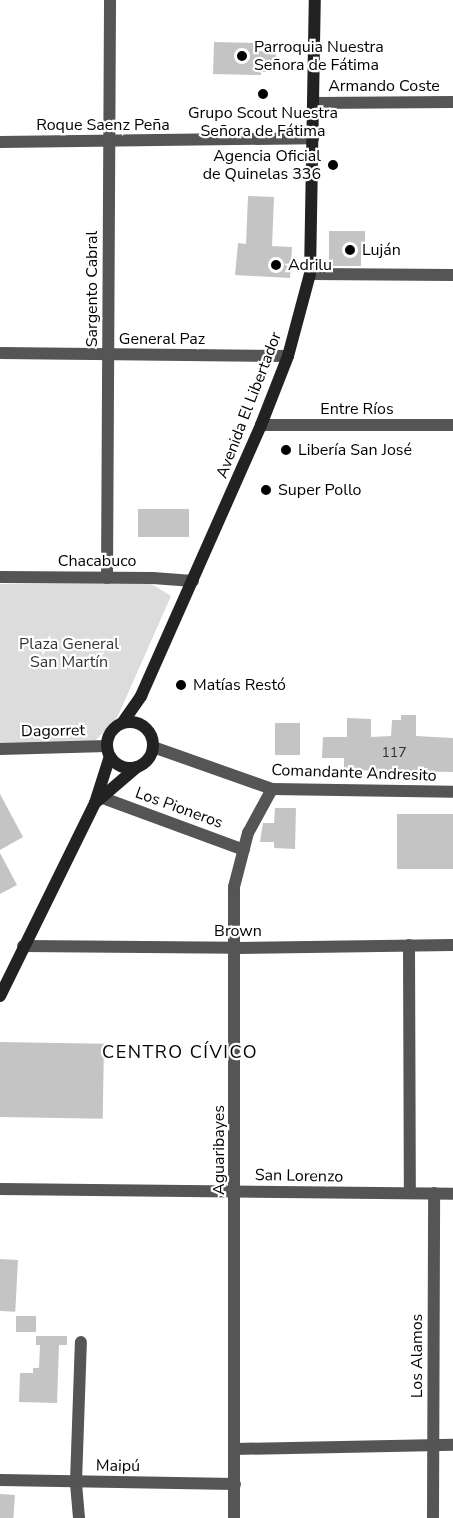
<!DOCTYPE html>
<meta charset="utf-8">
<style>
body{margin:0}
#map{position:relative;width:453px;height:1518px;overflow:hidden;background:#fff;font-family:"Nunito Sans",sans-serif}
div>[style]{position:absolute}
.green>*{inset:0;background:#dcdcdc}
.building>*{inset:0;background:#c4c4c4;transform-origin:0 0}
.minor>*{height:12px;margin:-6px;padding:0 6px;transform-origin:6px;border-radius:6px;background:#555}
.secondary>*{height:12px;margin:-6px;padding:0 6px;transform-origin:6px;border-radius:6px;background:#222}
.secondary>.ring{margin:-6px;padding:0;box-sizing:content-box;background:none;border:12px solid #222;border-radius:50%}
.dots>*{width:16px;height:16px;translate:-50% -50%;box-sizing:border-box;border:3px solid #fff;border-radius:50%}
span{translate:-50% -50%;white-space:nowrap;text-align:center;line-height:1.15;-webkit-text-stroke:4.5px #fff;paint-order:stroke}
.number-label{font-size:14px;color:#313131}
.number-label span{-webkit-text-stroke-width:0}
.poi-label{font-size:16px;color:#000}
.left{translate:0 -50%;text-align:left}
.right{translate:-100% -50%;text-align:right}
.street-label{font-size:16px;color:#000}
.park-label{font-size:16px;color:#333}
.neighbourhood-label{font-size:18px;color:#000;letter-spacing:1.5px}
</style>
<div id="map">
<div class="green">
<div style="clip-path:polygon(0 584px,152px 584px,171px 596px,117px 718px,94px 742px,0 744px)"></div>
</div>
<div class="building">
<div style="clip-path:polygon(214px 42px,259px 43px,259px 51px,276px 52px,275px 72px,261px 72px,261px 75px,213px 74px)"></div>
<div style="clip-path:polygon(248px 196px,274px 197px,272px 246px,292px 247px,290px 278px,235px 275px,238px 243px,246px 244px)"></div>
<div style="clip-path:polygon(329px 231px,365px 231px,365px 250px,361px 251px,361px 266px,329px 266px)"></div>
<div style="left:138px;top:509px;width:51px;height:28px"></div>
<div style="clip-path:polygon(401px 715px,416px 715px,416px 736px,453px 738px,453px 772px,344px 770px,344px 758px,322px 758px,323px 737px,347px 737px,347px 718px,371px 719px,371px 737px,391px 736px,392px 720px,401px 720px)"></div>
<div style="left:275px;top:723px;width:25px;height:32px"></div>
<div style="clip-path:polygon(0 794px,23px 837px,0 850px)"></div>
<div style="clip-path:polygon(275px 808px,296px 808px,295px 849px,274px 848px,274px 842px,260px 842px,263px 823px,274px 823px)"></div>
<div style="left:397px;top:814px;width:56px;height:55px"></div>
<div style="clip-path:polygon(0 853px,17px 885px,0 894px)"></div>
<div style="left:0;top:1042px;width:104px;height:75px;rotate:1deg"></div>
<div style="left:0;top:1259px;width:18px;height:52px;rotate:3deg"></div>
<div style="left:16px;top:1316px;width:20px;height:16px"></div>
<div style="clip-path:polygon(36px 1336px,67px 1336px,67px 1345px,59px 1345px,57px 1403px,19px 1402px,20px 1373px,33px 1373px,33px 1368px,39px 1368px,40px 1345px,36px 1345px)"></div>
<div style="left:0;top:1494px;width:15px;height:24px;rotate:4deg"></div>
</div>
<div class="minor">
<div style="left:314px;top:103px;width:139px;rotate:-0.4deg"></div>
<div style="left:0;top:142px;width:313px;rotate:-0.7deg"></div>
<div style="left:310px;top:274px;width:143px;rotate:0.4deg"></div>
<div style="left:0;top:353px;width:288px;rotate:0.6deg"></div>
<div style="left:261px;top:425px;width:192px"></div>
<div style="left:0;top:577px;width:153px;rotate:0.4deg"></div>
<div style="left:153px;top:578px;width:40px;rotate:4.3deg"></div>
<div style="left:107px;top:578px;width:578px;rotate:-89.7deg"></div>
<div style="left:153px;top:747px;width:126px;rotate:19.4deg"></div>
<div style="left:272px;top:789px;width:181px;rotate:0.9deg"></div>
<div style="left:0;top:749px;width:107px;rotate:-1.6deg"></div>
<div style="left:103px;top:798px;width:150px;rotate:20.2deg"></div>
<div style="left:409px;top:945px;width:248px;rotate:89.8deg"></div>
<div style="left:23px;top:946px;width:212px;rotate:0.5deg"></div>
<div style="left:235px;top:948px;width:218px;rotate:-0.8deg"></div>
<div style="left:0;top:1189px;width:453px;rotate:0.6deg"></div>
<div style="left:235px;top:1449px;width:218px;rotate:-1.1deg"></div>
<div style="left:0;top:1480px;width:235px;rotate:1deg"></div>
<div style="left:79px;top:1518px;width:36px;rotate:-95deg"></div>
<div style="left:76px;top:1482px;width:140px;rotate:-88deg"></div>
<div style="left:234px;top:1518px;width:631px;rotate:-90deg"></div>
<div style="left:234px;top:887px;width:56px;rotate:-75.5deg"></div>
<div style="left:248px;top:833px;width:50px;rotate:-61.4deg"></div>
<div style="left:433px;top:1518px;width:325px;rotate:-89.8deg"></div>
</div>
<div class="secondary">
<div style="left:123px;top:722px;width:32px;rotate:-55deg"></div>
<div style="left:141px;top:696px;width:296px;rotate:-66.1deg"></div>
<div style="left:261px;top:425px;width:74px;rotate:-68.6deg"></div>
<div style="left:288px;top:356px;width:85px;rotate:-75deg"></div>
<div style="left:310px;top:274px;width:274px;rotate:-89deg"></div>
<div class="ring" style="left:107px;top:722px;width:34px;height:34px"></div>
<div style="left:95px;top:803px;width:55px;rotate:-40.6deg"></div>
<div style="left:0;top:996px;width:215px;rotate:-63.8deg"></div>
<div style="left:95px;top:803px;width:49px;rotate:-72.3deg"></div>
</div>
<div class="dots">
<div style="left:242px;top:56px;background:#000"></div>
<div style="left:263px;top:94px;background:#000"></div>
<div style="left:333px;top:165px;background:#000"></div>
<div style="left:350px;top:250px;background:#000"></div>
<div style="left:276px;top:265px;background:#000"></div>
<div style="left:286px;top:450px;background:#000"></div>
<div style="left:266px;top:490px;background:#000"></div>
<div style="left:181px;top:685px;background:#000"></div>
</div>
<div class="number-label">
<span style="left:394px;top:753px">117</span>
</div>
<div class="poi-label">
<span class="left" style="left:254px;top:56px">Parroquia Nuestra<br>Señora de Fátima</span>
<span style="left:263px;top:122px">Grupo Scout Nuestra<br>Señora de Fátima</span>
<span class="right" style="left:321px;top:165px">Agencia Oficial<br>de Quinelas 336</span>
<span class="left" style="left:362px;top:250px">Luján</span>
<span class="left" style="left:288px;top:265px">Adrilu</span>
<span class="left" style="left:298px;top:450px">Libería San José</span>
<span class="left" style="left:278px;top:490px">Super Pollo</span>
<span class="left" style="left:193px;top:685px">Matías Restó</span>
</div>
<div class="street-label">
<span style="left:384px;top:86px">Armando Coste</span>
<span style="left:103px;top:125px">Roque Saenz Peña</span>
<span style="left:92px;top:289px;rotate:-90deg">Sargento Cabral</span>
<span style="left:162px;top:339px">General Paz</span>
<span style="left:249px;top:405px;rotate:-69deg">Avenida El Libertador</span>
<span style="left:357px;top:409px">Entre Ríos</span>
<span style="left:97px;top:561px">Chacabuco</span>
<span style="left:53px;top:731px;rotate:-1deg">Dagorret</span>
<span style="left:354px;top:773px;rotate:2deg">Comandante Andresito</span>
<span style="left:179px;top:808px;rotate:20deg">Los Pioneros</span>
<span style="left:238px;top:931px">Brown</span>
<span style="left:219px;top:1150px;rotate:-90deg">Aguaribayes</span>
<span style="left:299px;top:1176px;rotate:1deg">San Lorenzo</span>
<span style="left:417px;top:1356px;rotate:-90deg">Los Alamos</span>
<span style="left:118px;top:1466px;rotate:1deg">Maipú</span>
</div>
<div class="park-label">
<span style="left:69px;top:653px">Plaza General<br>San Martín</span>
</div>
<div class="neighbourhood-label">
<span style="left:180px;top:1052px">CENTRO CÍVICO</span>
</div>
</div>
